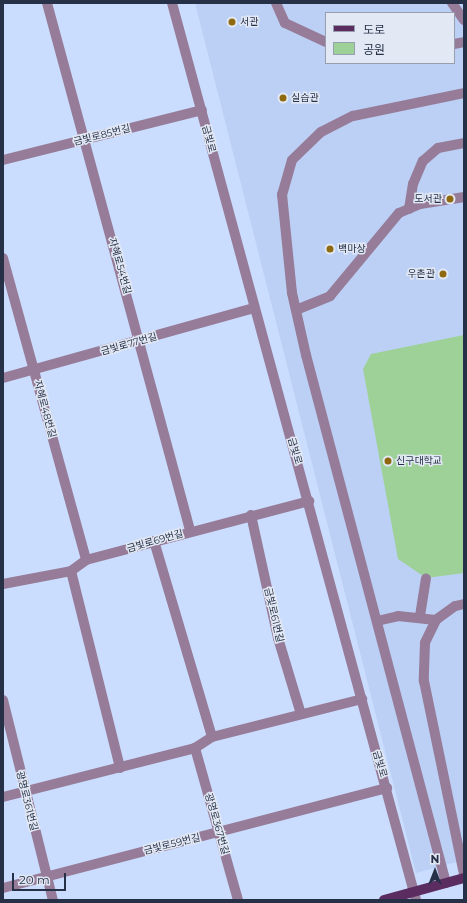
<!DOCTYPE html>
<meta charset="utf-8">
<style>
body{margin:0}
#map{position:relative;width:467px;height:903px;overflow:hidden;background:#cbddfe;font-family:Montserrat,"Noto Sans KR",sans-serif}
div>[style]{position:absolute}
.built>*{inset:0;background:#bcd0f5}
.green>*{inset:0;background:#9dd198}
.minor>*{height:10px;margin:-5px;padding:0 5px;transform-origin:5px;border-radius:5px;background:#967c99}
.major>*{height:10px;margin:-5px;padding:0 5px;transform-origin:5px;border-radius:5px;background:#5a2c60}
.dots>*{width:11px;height:11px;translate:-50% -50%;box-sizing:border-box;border:2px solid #e3e9f4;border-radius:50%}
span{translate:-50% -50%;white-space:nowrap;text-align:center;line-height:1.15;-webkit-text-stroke:3px #e3e9f4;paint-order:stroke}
.poi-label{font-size:10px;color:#263147}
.left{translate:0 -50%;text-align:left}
.right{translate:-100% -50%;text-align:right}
.street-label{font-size:10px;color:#263147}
.frame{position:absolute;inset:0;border:4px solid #263147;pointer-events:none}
.legend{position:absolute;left:325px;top:12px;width:130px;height:52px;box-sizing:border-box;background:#e3e9f4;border:1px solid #979faf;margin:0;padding:5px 7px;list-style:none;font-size:12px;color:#263147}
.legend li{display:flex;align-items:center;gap:8px;height:20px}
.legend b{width:20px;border:1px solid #979faf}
.north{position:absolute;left:415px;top:851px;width:40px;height:40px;-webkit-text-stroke:3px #e3e9f4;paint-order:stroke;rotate:0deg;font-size:11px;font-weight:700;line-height:16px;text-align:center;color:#263147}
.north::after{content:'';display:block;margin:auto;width:14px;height:18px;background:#263147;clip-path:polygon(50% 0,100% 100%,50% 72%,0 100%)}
.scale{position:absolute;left:12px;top:873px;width:54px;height:18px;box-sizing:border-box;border:2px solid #263147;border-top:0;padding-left:5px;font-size:12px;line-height:14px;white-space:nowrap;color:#263147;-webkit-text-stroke:3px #e3e9f4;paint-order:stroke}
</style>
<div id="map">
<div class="built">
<div style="clip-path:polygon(evenodd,195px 3px,464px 3px,464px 860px,416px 873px,195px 3px,326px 13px,454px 13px,454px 63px,326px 63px,326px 13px)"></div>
</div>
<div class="green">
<div style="clip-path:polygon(464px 335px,464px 573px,426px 578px,398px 559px,363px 369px,371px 354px)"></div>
</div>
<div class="minor">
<div style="left:47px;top:3px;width:546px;rotate:74.82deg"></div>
<div style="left:172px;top:3px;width:930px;rotate:74.78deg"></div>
<div style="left:276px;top:3px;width:22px;rotate:66deg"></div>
<div style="left:285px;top:23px;width:45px;rotate:24.9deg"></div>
<div style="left:452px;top:3px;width:21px;rotate:55deg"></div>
<div style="left:454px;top:44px;width:10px;rotate:-11deg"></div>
<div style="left:3px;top:160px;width:205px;rotate:-14.1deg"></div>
<div style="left:409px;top:209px;width:25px;rotate:-81deg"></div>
<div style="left:413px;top:184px;width:25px;rotate:-67deg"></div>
<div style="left:423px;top:161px;width:20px;rotate:-41deg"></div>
<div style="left:438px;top:148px;width:26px;rotate:-11deg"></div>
<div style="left:3px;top:258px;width:313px;rotate:74.6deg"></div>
<div style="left:296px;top:310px;width:37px;rotate:-22deg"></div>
<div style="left:330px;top:296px;width:108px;rotate:-50.3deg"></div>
<div style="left:399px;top:213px;width:23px;rotate:-23deg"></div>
<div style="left:420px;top:204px;width:45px;rotate:-9deg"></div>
<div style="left:3px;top:378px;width:261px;rotate:-15.6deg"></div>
<div style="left:251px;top:515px;width:126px;rotate:77.6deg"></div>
<div style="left:278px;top:638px;width:79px;rotate:73.2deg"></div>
<div style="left:154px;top:541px;width:204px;rotate:73.5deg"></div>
<div style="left:71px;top:571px;width:203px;rotate:76deg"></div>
<div style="left:3px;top:584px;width:69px;rotate:-10.8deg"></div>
<div style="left:71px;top:571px;width:19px;rotate:-36deg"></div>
<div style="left:86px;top:560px;width:231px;rotate:-14.8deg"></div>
<div style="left:464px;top:604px;width:9px;rotate:167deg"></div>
<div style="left:455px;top:606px;width:24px;rotate:144deg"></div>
<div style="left:436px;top:620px;width:25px;rotate:116deg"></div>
<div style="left:425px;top:643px;width:38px;rotate:92deg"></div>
<div style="left:424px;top:681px;width:197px;rotate:78.3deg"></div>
<div style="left:420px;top:616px;width:38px;rotate:-81deg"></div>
<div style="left:377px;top:621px;width:22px;rotate:-13deg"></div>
<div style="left:398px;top:616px;width:38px;rotate:6deg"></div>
<div style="left:3px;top:700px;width:206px;rotate:76deg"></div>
<div style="left:195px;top:748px;width:158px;rotate:74.2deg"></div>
<div style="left:3px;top:797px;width:198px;rotate:-14.3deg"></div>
<div style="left:195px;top:748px;width:20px;rotate:-33deg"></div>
<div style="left:212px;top:737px;width:155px;rotate:-14.2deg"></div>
<div style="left:446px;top:883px;width:546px;rotate:-104.85deg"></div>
<div style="left:306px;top:355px;width:64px;rotate:-102.7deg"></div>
<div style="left:292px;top:293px;width:99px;rotate:-95.8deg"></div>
<div style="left:282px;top:195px;width:36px;rotate:-74deg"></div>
<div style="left:292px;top:160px;width:40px;rotate:-44deg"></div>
<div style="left:321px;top:132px;width:36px;rotate:-27deg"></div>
<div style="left:353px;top:116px;width:113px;rotate:-11.7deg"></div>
<div style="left:3px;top:888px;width:397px;rotate:-14.6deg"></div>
</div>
<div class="major">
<div style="left:384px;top:900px;width:83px;rotate:-15.4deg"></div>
</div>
<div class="dots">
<div style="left:232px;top:22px;background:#8f690f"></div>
<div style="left:283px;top:98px;background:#8f690f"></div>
<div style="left:450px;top:199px;background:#8f690f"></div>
<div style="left:330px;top:249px;background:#8f690f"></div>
<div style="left:443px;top:274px;background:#8f690f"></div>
<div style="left:388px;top:461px;background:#8f690f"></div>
</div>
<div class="poi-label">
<span class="left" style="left:240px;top:22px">서관</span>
<span class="left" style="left:291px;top:98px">실습관</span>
<span class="right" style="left:442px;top:199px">도서관</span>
<span class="left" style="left:338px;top:249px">백마상</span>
<span class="right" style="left:435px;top:274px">우촌관</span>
<span class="left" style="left:396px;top:461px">신구대학교</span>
</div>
<div class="street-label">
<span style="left:102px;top:135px;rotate:-14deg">금빛로85번길</span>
<span style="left:209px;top:139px;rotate:75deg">금빛로</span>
<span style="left:120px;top:266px;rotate:74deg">자혜로54번길</span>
<span style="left:129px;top:344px;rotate:-16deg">금빛로77번길</span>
<span style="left:45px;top:409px;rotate:75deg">자혜로48번길</span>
<span style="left:295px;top:451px;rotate:74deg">금빛로</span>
<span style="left:155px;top:541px;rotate:-16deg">금빛로69번길</span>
<span style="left:274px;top:615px;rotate:77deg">금빛로61번길</span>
<span style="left:380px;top:764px;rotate:74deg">금빛로</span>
<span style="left:27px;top:801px;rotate:76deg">광명로361번길</span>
<span style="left:217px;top:824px;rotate:74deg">광명로367번길</span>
<span style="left:172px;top:844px;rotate:-14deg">금빛로59번길</span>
</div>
<div class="frame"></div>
<ul class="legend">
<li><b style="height:5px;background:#5a2c60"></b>도로</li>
<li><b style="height:11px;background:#9dd198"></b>공원</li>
</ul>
<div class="north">N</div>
<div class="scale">20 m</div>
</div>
